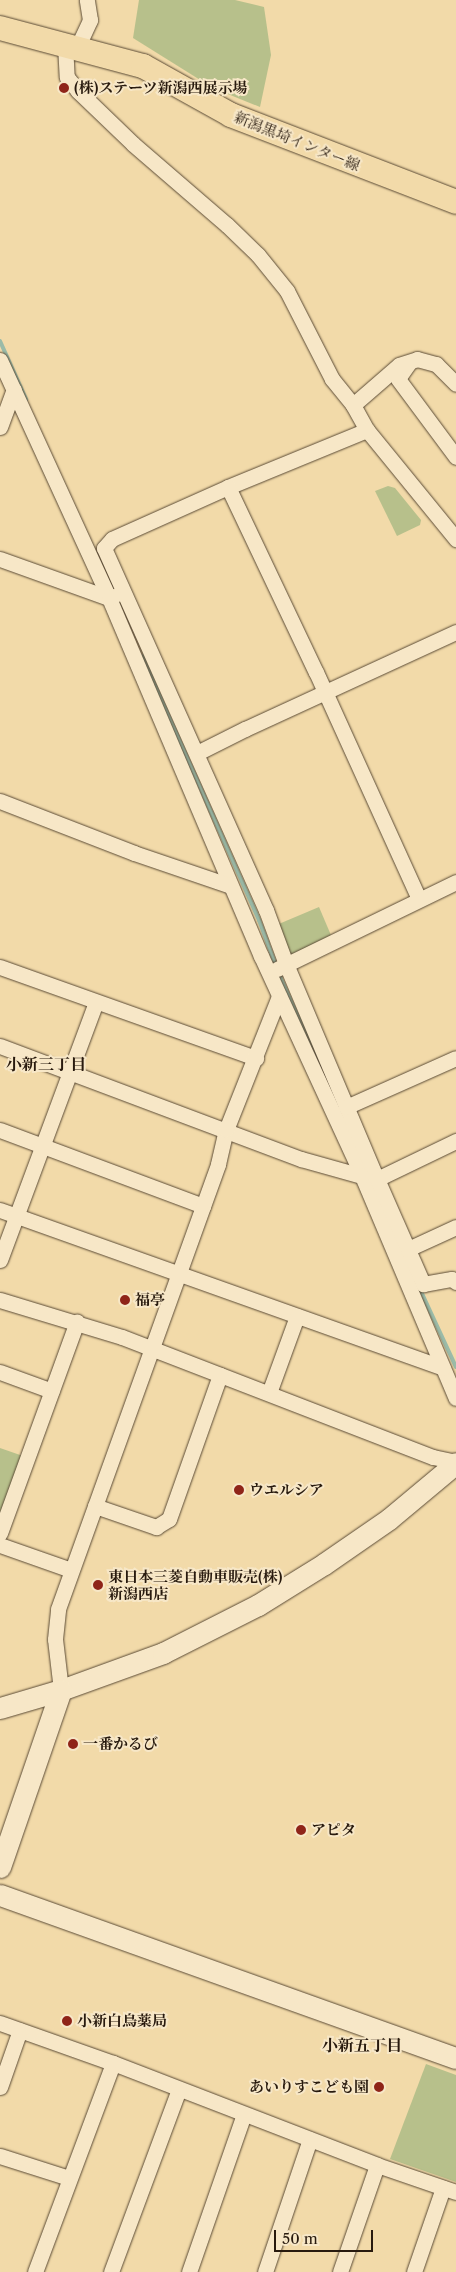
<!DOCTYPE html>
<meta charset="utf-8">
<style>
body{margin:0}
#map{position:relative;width:456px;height:2272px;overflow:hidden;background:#f2daa9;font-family:"Libre Caslon Text","Noto Serif JP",serif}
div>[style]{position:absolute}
.green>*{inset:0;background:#b7c08b;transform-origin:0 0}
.stream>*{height:4px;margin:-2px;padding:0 2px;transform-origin:2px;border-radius:2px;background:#9bbba8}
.roads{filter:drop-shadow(0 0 1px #5a4a35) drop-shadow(0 0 1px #5a4a35)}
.street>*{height:15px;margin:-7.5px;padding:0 7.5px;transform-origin:7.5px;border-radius:7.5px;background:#f7e7c7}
.secondary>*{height:21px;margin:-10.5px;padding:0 10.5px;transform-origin:10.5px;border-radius:10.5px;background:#f7e7c7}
.primary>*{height:24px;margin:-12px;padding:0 12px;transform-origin:12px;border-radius:12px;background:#f2daa9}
.dots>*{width:14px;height:14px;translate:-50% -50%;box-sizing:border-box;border:2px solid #f7e7c7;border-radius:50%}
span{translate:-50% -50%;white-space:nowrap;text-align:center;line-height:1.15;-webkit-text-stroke:4px #f7e7c7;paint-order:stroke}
.poi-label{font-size:15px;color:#281a0e;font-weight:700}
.left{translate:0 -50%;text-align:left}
.right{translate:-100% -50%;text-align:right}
.street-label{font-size:15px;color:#281a0e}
.neighbourhood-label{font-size:16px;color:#281a0e;font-weight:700}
.scale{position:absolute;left:274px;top:2230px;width:99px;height:22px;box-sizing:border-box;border:2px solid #281a0e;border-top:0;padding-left:6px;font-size:15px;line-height:18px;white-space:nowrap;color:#281a0e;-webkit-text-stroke:4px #f7e7c7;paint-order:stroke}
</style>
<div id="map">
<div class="green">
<div style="clip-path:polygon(139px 0,235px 0,264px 7px,271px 55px,260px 107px,213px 88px,133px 38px)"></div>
<div style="clip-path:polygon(388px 486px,395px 488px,421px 520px,420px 525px,397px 536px,375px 491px)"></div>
<div style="left:319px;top:907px;width:34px;height:45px;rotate:67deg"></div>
<div style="clip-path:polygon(0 1448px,23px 1456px,0 1517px)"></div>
<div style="clip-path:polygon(426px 2064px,456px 2075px,456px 2182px,390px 2159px)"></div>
</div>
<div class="stream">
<div style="left:0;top:341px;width:64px;rotate:65.9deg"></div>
<div style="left:142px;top:656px;width:289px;rotate:66.1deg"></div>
<div style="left:259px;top:920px;width:49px;rotate:69.7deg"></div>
<div style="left:278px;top:972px;width:108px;rotate:66deg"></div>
<div style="left:419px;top:1287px;width:88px;rotate:65.2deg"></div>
</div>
<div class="roads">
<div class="street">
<div style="left:65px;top:44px;width:33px;rotate:87deg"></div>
<div style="left:67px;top:77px;width:18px;rotate:52deg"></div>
<div style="left:78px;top:91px;width:76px;rotate:43.9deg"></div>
<div style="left:133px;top:144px;width:124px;rotate:40.8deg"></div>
<div style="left:227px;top:225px;width:43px;rotate:44.1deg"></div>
<div style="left:258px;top:255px;width:46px;rotate:51.1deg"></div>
<div style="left:287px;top:291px;width:99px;rotate:62.9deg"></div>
<div style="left:332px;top:379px;width:33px;rotate:51deg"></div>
<div style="left:353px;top:405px;width:29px;rotate:61deg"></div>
<div style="left:367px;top:430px;width:141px;rotate:50.8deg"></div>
<div style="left:77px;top:48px;width:31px;rotate:-65deg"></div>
<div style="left:90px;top:20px;width:20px;rotate:-99deg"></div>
<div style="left:0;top:360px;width:262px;rotate:65.4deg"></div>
<div style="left:109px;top:598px;width:389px;rotate:67deg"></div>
<div style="left:261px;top:956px;width:242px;rotate:65.3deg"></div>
<div style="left:362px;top:1176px;width:241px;rotate:67.1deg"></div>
<div style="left:409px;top:363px;width:19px;rotate:125deg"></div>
<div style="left:398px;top:379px;width:97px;rotate:53.4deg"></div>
<div style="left:353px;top:405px;width:61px;rotate:-41deg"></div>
<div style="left:399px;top:365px;width:19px;rotate:-18deg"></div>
<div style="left:417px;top:359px;width:20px;rotate:15deg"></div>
<div style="left:436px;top:364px;width:28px;rotate:45deg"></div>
<div style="left:0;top:427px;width:40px;rotate:-69.8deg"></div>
<div style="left:367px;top:430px;width:150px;rotate:157.7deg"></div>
<div style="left:228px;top:487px;width:127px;rotate:155.9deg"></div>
<div style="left:112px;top:539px;width:12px;rotate:132deg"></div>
<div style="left:104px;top:548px;width:397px;rotate:65.9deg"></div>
<div style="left:266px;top:910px;width:58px;rotate:69.7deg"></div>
<div style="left:286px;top:964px;width:233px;rotate:67.1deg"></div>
<div style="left:377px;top:1179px;width:88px;rotate:-25.7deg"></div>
<div style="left:228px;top:487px;width:205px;rotate:64.6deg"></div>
<div style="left:316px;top:672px;width:249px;rotate:65.6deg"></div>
<div style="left:0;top:559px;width:116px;rotate:19.7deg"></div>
<div style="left:109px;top:598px;width:5px;rotate:-22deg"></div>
<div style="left:197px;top:753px;width:54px;rotate:-26.6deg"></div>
<div style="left:245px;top:729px;width:232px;rotate:-24.7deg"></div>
<div style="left:0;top:801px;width:144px;rotate:21.2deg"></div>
<div style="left:134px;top:853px;width:102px;rotate:18.8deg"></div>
<div style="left:0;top:967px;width:272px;rotate:19.6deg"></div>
<div style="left:277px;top:969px;width:199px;rotate:-25.9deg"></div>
<div style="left:0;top:1046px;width:322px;rotate:20.6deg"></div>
<div style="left:301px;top:1159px;width:63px;rotate:15.6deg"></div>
<div style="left:346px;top:1107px;width:120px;rotate:-24deg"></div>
<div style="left:0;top:1130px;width:217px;rotate:20.5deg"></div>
<div style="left:377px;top:1179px;width:115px;rotate:66.3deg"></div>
<div style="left:423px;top:1284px;width:29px;rotate:-10deg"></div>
<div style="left:452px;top:1279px;width:5px;rotate:37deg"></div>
<div style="left:0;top:1210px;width:470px;rotate:19.6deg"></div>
<div style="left:408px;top:1249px;width:53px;rotate:-24.6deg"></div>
<div style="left:0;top:1260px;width:275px;rotate:-69.6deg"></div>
<div style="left:0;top:1300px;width:127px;rotate:16.9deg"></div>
<div style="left:122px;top:1337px;width:333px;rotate:21.1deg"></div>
<div style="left:433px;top:1457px;width:24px;rotate:12deg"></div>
<div style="left:0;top:1372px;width:55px;rotate:20.1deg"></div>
<div style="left:269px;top:1393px;width:82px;rotate:-70deg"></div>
<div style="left:95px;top:1506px;width:65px;rotate:19deg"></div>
<div style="left:156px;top:1527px;width:15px;rotate:-32deg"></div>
<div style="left:169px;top:1519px;width:153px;rotate:-70.5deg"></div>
<div style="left:0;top:1533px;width:225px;rotate:-70deg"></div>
<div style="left:0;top:1545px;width:75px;rotate:19.4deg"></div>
<div style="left:61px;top:1690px;width:51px;rotate:-96.7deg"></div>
<div style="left:55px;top:1639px;width:30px;rotate:-84deg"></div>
<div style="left:58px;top:1609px;width:473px;rotate:-70.2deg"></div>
<div style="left:218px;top:1164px;width:35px;rotate:-77deg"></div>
<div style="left:226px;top:1130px;width:144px;rotate:-68.4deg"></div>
<div style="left:0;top:2023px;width:120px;rotate:19.5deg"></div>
<div style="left:113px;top:2063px;width:283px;rotate:21.1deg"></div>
<div style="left:377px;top:2165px;width:83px;rotate:18.9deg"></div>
<div style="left:0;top:2087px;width:60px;rotate:-70.7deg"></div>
<div style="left:0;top:2156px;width:72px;rotate:17.7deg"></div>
<div style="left:35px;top:2272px;width:223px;rotate:-69.5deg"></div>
<div style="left:111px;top:2272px;width:195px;rotate:-69.6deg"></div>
<div style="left:189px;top:2272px;width:167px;rotate:-70.8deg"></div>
<div style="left:265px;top:2272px;width:140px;rotate:-71.3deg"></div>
<div style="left:340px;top:2272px;width:113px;rotate:-70.9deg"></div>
<div style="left:414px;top:2272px;width:89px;rotate:-71deg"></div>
</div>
<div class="secondary">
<div style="left:0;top:1708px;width:64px;rotate:-16.4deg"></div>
<div style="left:61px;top:1690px;width:109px;rotate:-19.9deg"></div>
<div style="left:163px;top:1653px;width:106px;rotate:-26.8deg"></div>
<div style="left:258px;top:1605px;width:78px;rotate:-31.8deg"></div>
<div style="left:324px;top:1564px;width:79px;rotate:-34.7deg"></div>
<div style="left:389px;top:1519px;width:87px;rotate:-39.9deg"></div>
<div style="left:0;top:1867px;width:187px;rotate:-71deg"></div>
<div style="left:0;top:1895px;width:484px;rotate:19.7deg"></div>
</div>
<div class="primary">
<div style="left:0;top:28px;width:148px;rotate:14.9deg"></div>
<div style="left:143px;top:66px;width:101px;rotate:29.1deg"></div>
<div style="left:231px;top:115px;width:241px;rotate:21.1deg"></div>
</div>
</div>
<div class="dots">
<div style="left:64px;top:88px;background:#8f2418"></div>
<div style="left:125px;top:1300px;background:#8f2418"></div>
<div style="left:239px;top:1490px;background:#8f2418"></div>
<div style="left:98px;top:1585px;background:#8f2418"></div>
<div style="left:73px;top:1744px;background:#8f2418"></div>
<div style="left:301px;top:1830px;background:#8f2418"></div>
<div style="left:67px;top:2021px;background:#8f2418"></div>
<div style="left:379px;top:2087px;background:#8f2418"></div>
</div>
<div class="poi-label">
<span class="left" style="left:74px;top:88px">(株)ステーツ新潟西展示場</span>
<span class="left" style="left:135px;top:1300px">福亭</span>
<span class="left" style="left:249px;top:1490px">ウエルシア</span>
<span class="left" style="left:108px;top:1585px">東日本三菱自動車販売(株)<br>新潟西店</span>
<span class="left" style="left:83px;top:1744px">一番かるび</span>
<span class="left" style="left:311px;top:1830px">アピタ</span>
<span class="left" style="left:77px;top:2021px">小新白鳥薬局</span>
<span class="right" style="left:369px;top:2087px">あいりすこども園</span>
</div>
<div class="street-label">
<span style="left:297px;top:141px;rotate:22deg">新潟黒埼インター線</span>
</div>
<div class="neighbourhood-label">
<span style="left:46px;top:1064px">小新三丁目</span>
<span style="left:362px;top:2045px">小新五丁目</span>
</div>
<div class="scale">50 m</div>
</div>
